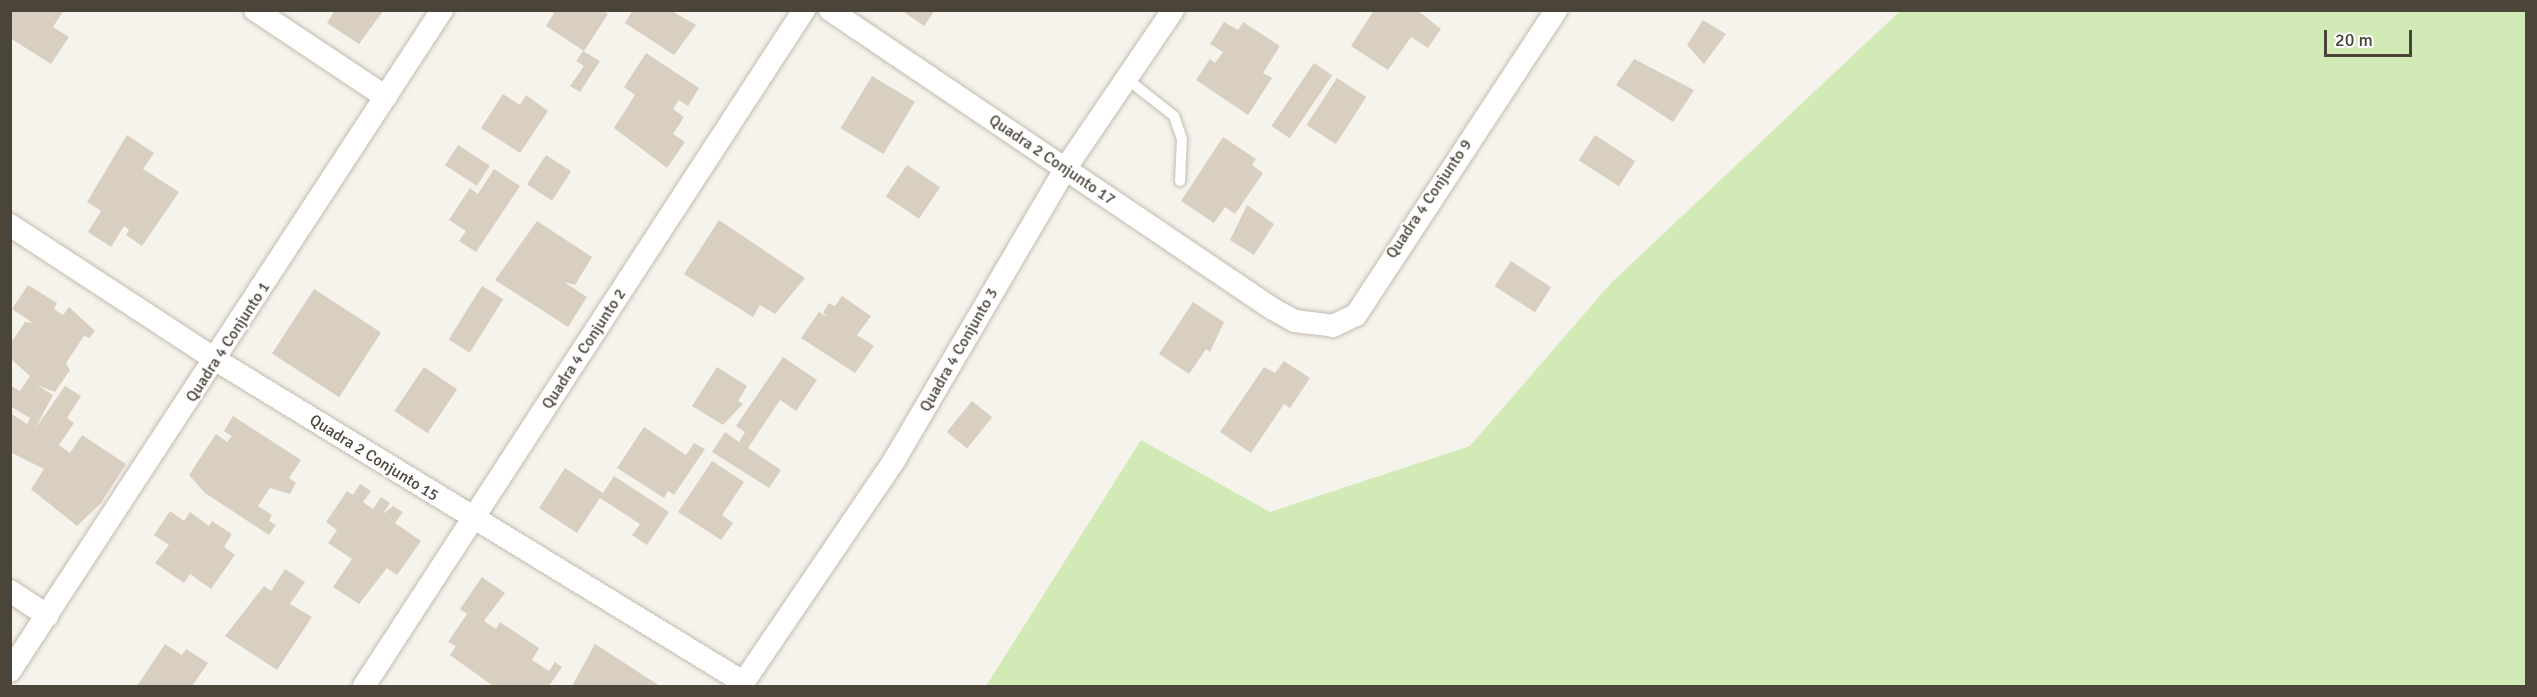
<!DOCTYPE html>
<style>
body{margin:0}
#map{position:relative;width:2537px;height:697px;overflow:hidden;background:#f6f3ec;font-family:Signika,sans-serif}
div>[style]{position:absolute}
.green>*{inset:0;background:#d2eab5}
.building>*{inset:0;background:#d8cfc1;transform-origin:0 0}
.roads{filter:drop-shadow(0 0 2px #c2bbae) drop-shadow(0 0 2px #c2bbae)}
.service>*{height:10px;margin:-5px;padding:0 5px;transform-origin:5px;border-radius:5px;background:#fff}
.minor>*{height:22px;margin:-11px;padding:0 11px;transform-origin:11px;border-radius:11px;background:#fff}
span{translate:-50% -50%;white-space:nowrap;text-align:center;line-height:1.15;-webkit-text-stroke:4.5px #fff;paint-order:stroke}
.street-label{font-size:16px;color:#4b4439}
.frame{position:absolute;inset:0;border:12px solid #4b4439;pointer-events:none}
.scale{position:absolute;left:2324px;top:30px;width:88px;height:27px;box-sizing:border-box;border:3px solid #4b4439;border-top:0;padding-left:8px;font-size:18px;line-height:21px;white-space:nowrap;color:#4b4439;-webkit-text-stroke:4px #fff;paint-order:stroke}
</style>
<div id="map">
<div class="green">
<div style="clip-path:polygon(1900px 11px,2526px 11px,2526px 686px,986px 686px,1141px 440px,1270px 512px,1470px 446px,1610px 284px)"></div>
</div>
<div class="building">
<div style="clip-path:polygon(10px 10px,64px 10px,53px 27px,69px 37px,51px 64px,10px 38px)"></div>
<div style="clip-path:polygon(335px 10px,384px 10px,359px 44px,327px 23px)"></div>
<div style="clip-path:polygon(549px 10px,602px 10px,608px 14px,584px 51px,546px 26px,554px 13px)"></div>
<div style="clip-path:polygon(633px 10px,670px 10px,696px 25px,674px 55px,625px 23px)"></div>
<div style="clip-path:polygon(901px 10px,935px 10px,924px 26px)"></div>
<div style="clip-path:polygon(1374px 10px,1417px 10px,1441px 29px,1428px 48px,1411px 37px,1388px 70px,1351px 46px)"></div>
<div style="clip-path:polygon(1703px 20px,1726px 34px,1704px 64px,1687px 45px)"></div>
<div style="clip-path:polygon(1224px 22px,1238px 30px,1243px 22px,1280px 46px,1263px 73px,1272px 78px,1248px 115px,1196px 80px,1210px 59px,1215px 63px,1223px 52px,1210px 44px)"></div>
<div style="clip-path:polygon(583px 51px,600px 61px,580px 92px,570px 86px,584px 66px,576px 61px)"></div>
<div style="clip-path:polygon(646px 53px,699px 88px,688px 106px,679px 100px,673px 109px,684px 117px,673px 134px,685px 142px,667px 168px,614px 128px,635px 95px,624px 87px)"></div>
<div style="clip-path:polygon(1634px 59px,1694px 90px,1673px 122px,1616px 85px)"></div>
<div style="left:1314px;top:63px;width:22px;height:76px;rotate:34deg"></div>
<div style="left:872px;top:76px;width:50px;height:61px;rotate:31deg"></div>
<div style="left:1337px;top:78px;width:35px;height:56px;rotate:33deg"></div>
<div style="clip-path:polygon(503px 94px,520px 105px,526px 95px,548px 111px,520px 153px,481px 128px)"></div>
<div style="clip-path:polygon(127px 135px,154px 153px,143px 169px,179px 192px,142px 246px,126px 235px,129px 230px,124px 226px,111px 247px,88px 232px,101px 211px,87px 202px)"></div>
<div style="left:1595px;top:135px;width:48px;height:30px;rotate:33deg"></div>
<div style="clip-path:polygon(1223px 137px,1256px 159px,1252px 165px,1263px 173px,1235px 214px,1225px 207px,1214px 223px,1181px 201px)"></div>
<div style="left:458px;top:145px;width:38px;height:24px;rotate:33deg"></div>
<div style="left:546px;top:155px;width:30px;height:35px;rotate:33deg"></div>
<div style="left:907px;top:165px;width:40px;height:38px;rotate:34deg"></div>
<div style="clip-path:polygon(494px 169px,520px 186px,476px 252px,459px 241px,466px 231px,449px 220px,470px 188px,478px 194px)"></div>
<div style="clip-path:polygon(1247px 205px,1274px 224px,1254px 255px,1230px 240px)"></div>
<div style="clip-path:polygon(719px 220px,805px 278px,775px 314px,760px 305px,753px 317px,684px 274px)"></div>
<div style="clip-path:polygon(537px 221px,592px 257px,575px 285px,564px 282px,587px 297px,568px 327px,495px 280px)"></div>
<div style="left:1511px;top:261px;width:48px;height:30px;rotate:33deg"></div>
<div style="clip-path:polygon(28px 285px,57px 303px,54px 309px,63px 315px,69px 307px,95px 331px,89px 338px,84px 336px,66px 363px,70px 370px,55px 392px,37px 385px,53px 395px,35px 429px,65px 386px,81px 396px,67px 418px,74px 423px,59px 445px,70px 453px,82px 435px,126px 464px,101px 503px,77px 526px,31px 489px,44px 469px,10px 452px,10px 413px,27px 424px,30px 418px,10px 406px,10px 385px,20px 391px,30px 376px,10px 358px,10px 344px,25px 322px,33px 323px,12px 309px)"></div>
<div style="left:482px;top:286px;width:25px;height:63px;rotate:32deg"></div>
<div style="left:314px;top:289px;width:80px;height:77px;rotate:33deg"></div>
<div style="clip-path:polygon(842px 296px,871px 316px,857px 335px,874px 346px,855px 373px,801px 338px,819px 312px,827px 317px,823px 312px,829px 303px,835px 306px)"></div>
<div style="clip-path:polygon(1193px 302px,1224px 322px,1210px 352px,1206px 349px,1189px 374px,1159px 354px)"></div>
<div style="clip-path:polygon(783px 357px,817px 380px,796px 411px,780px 400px,748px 448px,781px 470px,769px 488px,712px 452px,725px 432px,739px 442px,745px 432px,736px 426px)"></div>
<div style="clip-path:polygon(1284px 361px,1310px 378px,1290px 408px,1284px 404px,1251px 453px,1220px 432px,1264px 367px,1275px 373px)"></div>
<div style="left:424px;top:367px;width:40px;height:53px;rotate:34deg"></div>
<div style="clip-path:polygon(717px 367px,747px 386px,738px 401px,743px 404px,723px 425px,692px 406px)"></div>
<div style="left:972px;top:401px;width:26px;height:40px;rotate:39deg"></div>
<div style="clip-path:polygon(233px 416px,301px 460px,289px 478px,296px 483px,290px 494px,270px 488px,258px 506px,272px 515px,269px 521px,276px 525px,269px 535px,205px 493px,189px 475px,216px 434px,227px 442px,232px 436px,224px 431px)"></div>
<div style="clip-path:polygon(644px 427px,686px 455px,694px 443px,705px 449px,674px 495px,668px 491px,664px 498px,617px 468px)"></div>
<div style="clip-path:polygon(712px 461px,744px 482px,722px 515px,733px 523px,721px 540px,678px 512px)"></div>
<div style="clip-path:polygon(565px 468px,603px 493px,614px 476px,669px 512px,647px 545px,632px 535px,640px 524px,600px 498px,577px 533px,539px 508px)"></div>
<div style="clip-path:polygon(360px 484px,371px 491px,363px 502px,373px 509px,381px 497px,390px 503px,383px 514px,393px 506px,403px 512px,395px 523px,421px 541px,397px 575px,387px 568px,359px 604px,333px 587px,352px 559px,328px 543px,337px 530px,326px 522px,347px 491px,353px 495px)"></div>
<div style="clip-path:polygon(170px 511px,184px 521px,190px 512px,209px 526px,212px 521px,232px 534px,224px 547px,235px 555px,211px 589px,190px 574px,184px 583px,155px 563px,169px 545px,154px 535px)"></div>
<div style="clip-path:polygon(285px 569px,305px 582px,290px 604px,312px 617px,277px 670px,225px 636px,264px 586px,271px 591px)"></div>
<div style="clip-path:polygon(482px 577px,505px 593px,484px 621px,496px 629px,500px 622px,539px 648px,532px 660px,549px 671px,555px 662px,562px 667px,549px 686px,493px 686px,450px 655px,456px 646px,448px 642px,467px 614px,460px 609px)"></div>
<div style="clip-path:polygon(165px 644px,182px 655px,186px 649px,208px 663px,192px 686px,137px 686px)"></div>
<div style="clip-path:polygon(595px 644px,660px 686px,572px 686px)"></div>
</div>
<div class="roads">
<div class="service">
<div style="left:1127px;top:79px;width:60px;rotate:38.2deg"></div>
<div style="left:1174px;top:116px;width:24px;rotate:71deg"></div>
<div style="left:1182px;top:139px;width:42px;rotate:92.7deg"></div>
</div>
<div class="minor">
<div style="left:255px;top:10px;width:157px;rotate:33.6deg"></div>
<div style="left:830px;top:10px;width:534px;rotate:34.02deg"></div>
<div style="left:1273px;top:309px;width:25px;rotate:29deg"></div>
<div style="left:1295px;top:321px;width:38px;rotate:7deg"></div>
<div style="left:1333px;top:326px;width:25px;rotate:-26deg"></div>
<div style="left:1356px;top:315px;width:365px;rotate:-56.7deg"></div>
<div style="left:10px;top:225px;width:246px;rotate:33.2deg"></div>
<div style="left:216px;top:360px;width:618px;rotate:31.43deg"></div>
<div style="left:10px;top:591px;width:45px;rotate:33.3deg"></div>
<div style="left:10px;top:671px;width:790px;rotate:-56.83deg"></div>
<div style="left:364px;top:686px;width:807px;rotate:-56.94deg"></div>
<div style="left:741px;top:686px;width:274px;rotate:-55.8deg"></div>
<div style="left:895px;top:459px;width:336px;rotate:-59.6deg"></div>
<div style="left:1065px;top:169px;width:192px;rotate:-55.8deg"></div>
</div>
</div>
<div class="street-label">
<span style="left:1052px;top:160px;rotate:34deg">Quadra 2 Conjunto 17</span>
<span style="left:1429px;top:199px;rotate:-56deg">Quadra 4 Conjunto 9</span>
<span style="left:228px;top:342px;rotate:-57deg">Quadra 4 Conjunto 1</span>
<span style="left:584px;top:349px;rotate:-57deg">Quadra 4 Conjunto 2</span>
<span style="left:959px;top:350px;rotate:-60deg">Quadra 4 Conjunto 3</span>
<span style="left:374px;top:458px;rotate:32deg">Quadra 2 Conjunto 15</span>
</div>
<div class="frame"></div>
<div class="scale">20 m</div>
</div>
